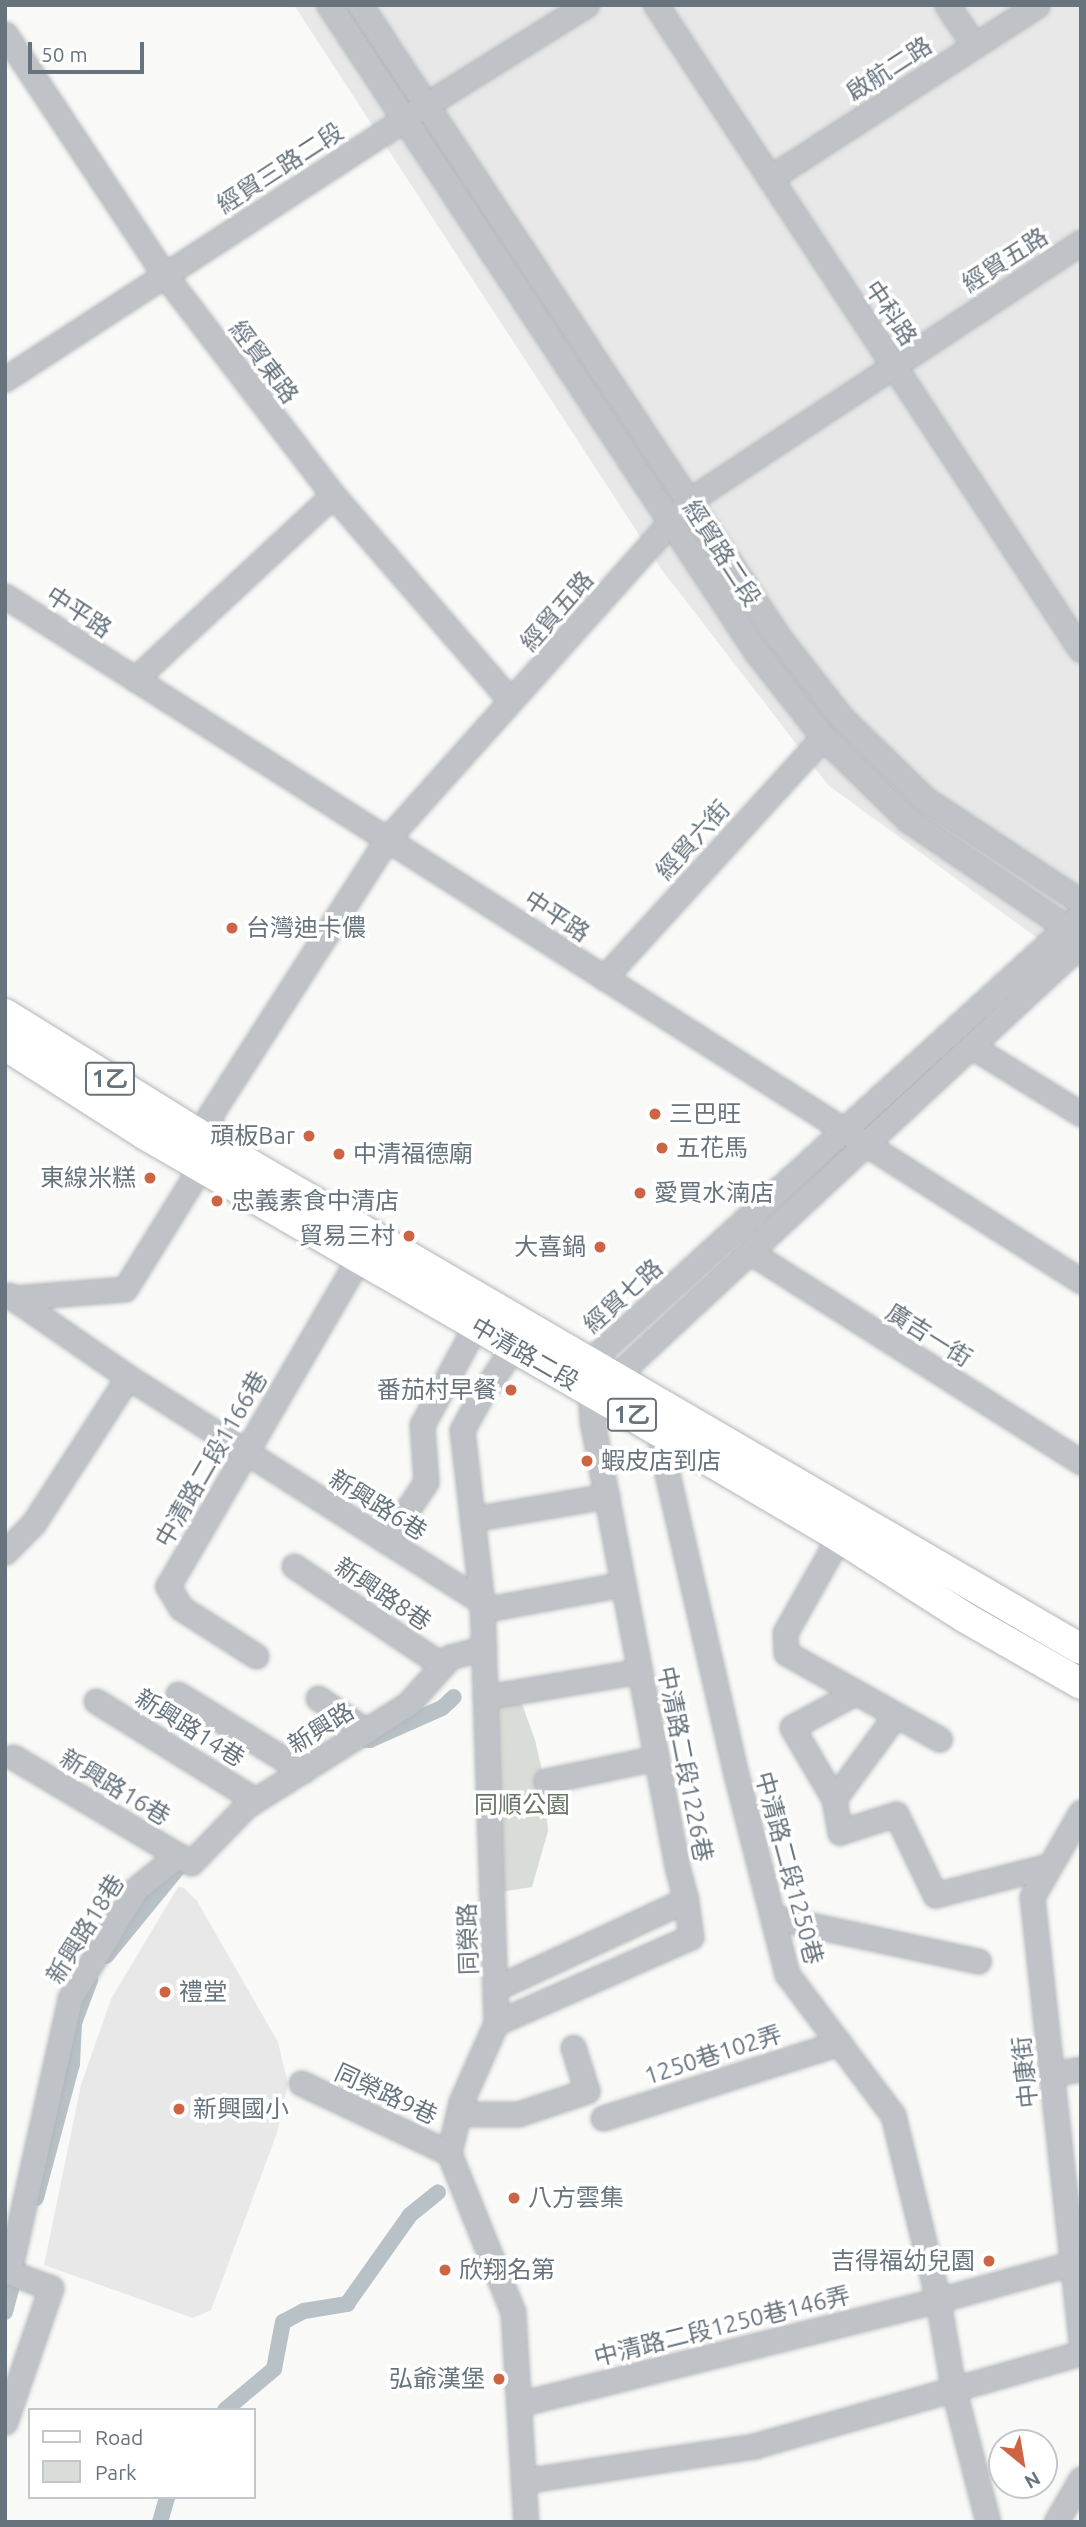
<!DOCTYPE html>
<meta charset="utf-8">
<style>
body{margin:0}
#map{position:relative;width:1086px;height:2527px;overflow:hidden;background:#f9f9f7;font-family:Ubuntu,"Noto Sans TC",sans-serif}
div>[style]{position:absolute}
.built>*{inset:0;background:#e7e8e7}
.green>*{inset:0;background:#d9ddd7}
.canal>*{height:16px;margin:-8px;padding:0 8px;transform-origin:8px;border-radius:8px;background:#b8c1c6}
.roads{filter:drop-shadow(0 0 2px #b3b7ba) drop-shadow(0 0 2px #b3b7ba)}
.minor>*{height:23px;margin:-11.5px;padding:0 11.5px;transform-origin:11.5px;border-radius:11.5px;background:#bfc2c6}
.major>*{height:30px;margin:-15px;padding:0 15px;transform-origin:15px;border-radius:15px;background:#fff}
.dots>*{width:19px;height:19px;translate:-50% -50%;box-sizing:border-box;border:4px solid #fff;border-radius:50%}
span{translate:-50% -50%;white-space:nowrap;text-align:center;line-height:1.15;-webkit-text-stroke:7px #fff;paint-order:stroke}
.shield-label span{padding:2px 5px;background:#fff;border:2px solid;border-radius:5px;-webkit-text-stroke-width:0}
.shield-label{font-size:23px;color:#67747e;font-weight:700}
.street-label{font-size:24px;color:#67747e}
.poi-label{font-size:24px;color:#67747e}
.left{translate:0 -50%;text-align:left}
.right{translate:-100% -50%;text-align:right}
.park-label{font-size:24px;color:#697766}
.frame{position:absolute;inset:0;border:7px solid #67747e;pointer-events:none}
.legend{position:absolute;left:28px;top:2408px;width:228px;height:91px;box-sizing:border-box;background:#fff;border:2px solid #c2c7cb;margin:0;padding:9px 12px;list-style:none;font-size:21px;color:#67747e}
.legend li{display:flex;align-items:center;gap:14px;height:35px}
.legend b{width:35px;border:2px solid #c2c7cb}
.north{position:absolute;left:988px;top:2429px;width:70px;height:70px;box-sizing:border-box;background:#fff;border:2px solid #c2c7cb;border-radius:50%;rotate:150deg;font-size:19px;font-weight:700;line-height:28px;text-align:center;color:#67747e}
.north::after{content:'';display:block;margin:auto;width:24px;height:32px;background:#cd6443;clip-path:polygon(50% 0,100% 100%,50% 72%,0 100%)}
.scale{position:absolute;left:28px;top:42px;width:116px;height:32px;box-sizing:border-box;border:4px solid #67747e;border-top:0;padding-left:9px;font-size:21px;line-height:24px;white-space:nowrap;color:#67747e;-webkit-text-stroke:5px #fff;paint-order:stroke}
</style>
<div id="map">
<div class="built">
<div style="clip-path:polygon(294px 5px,1081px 5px,1081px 970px,828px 785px,662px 570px)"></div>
<div style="clip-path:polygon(178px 1887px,184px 1888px,197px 1901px,278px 2042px,288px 2084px,277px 2133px,211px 2310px,193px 2318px,44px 2265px,81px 2085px,111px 1999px)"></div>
</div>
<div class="green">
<div style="clip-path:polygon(521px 1701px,535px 1740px,544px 1779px,548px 1831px,532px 1887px,501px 1892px,492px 1707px)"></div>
</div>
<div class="canal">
<div style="left:357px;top:1739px;width:13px;rotate:4deg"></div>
<div style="left:370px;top:1740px;width:79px;rotate:-24deg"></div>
<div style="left:442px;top:1708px;width:16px;rotate:-43deg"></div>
<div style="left:106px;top:1956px;width:128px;rotate:-50.7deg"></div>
<div style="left:36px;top:2198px;width:139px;rotate:-75deg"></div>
<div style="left:72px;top:2064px;width:41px;rotate:-87.2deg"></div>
<div style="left:74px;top:2023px;width:46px;rotate:-69.6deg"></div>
<div style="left:5px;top:2312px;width:47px;rotate:-75.1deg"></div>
<div style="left:225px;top:2410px;width:64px;rotate:-39.9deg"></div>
<div style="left:274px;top:2369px;width:48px;rotate:-79.2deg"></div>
<div style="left:283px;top:2322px;width:24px;rotate:-28deg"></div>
<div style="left:304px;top:2311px;width:44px;rotate:-9.2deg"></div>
<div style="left:347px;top:2304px;width:109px;rotate:-54.7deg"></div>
<div style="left:410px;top:2215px;width:36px;rotate:-39deg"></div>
<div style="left:160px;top:2522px;width:26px;rotate:-74deg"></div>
</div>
<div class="roads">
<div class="minor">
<div style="left:329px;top:5px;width:777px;rotate:56.56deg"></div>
<div style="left:757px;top:653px;width:107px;rotate:51.8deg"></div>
<div style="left:823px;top:737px;width:119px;rotate:44.3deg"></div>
<div style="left:908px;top:820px;width:209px;rotate:34.1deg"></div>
<div style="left:360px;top:5px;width:760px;rotate:56.48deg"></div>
<div style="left:780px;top:639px;width:100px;rotate:51.9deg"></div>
<div style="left:842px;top:718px;width:116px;rotate:44.3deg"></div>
<div style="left:925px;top:799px;width:187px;rotate:33.4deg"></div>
<div style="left:656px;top:5px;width:772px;rotate:56.62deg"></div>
<div style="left:947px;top:5px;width:48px;rotate:56deg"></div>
<div style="left:5px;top:34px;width:288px;rotate:56.5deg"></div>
<div style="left:164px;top:274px;width:278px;rotate:52.6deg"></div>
<div style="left:333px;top:495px;width:271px;rotate:49.2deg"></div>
<div style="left:770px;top:178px;width:318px;rotate:-32.9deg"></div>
<div style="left:5px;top:379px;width:502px;rotate:-33.06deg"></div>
<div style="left:426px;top:105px;width:189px;rotate:-32deg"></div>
<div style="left:5px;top:596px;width:1276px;rotate:32.48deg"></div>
<div style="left:135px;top:679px;width:270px;rotate:-42.9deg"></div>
<div style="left:604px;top:978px;width:326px;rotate:-47.7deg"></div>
<div style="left:971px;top:1046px;width:129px;rotate:31.7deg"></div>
<div style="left:750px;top:1252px;width:392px;rotate:32.4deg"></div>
<div style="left:9px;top:1295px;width:145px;rotate:34.6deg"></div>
<div style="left:128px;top:1377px;width:419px;rotate:32.4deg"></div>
<div style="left:12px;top:1298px;width:113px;rotate:-4.6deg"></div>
<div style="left:125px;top:1289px;width:171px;rotate:-58.2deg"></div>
<div style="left:215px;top:1144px;width:29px;rotate:-100deg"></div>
<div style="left:210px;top:1115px;width:329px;rotate:-57.3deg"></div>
<div style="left:388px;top:838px;width:453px;rotate:-48.2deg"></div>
<div style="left:690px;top:500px;width:468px;rotate:-33.4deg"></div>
<div style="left:513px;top:1348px;width:55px;rotate:124deg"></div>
<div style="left:482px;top:1394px;width:41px;rotate:119.1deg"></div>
<div style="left:462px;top:1430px;width:173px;rotate:83.4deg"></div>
<div style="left:482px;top:1602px;width:421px;rotate:88.1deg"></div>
<div style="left:496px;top:2023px;width:86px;rotate:113.9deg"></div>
<div style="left:461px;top:2102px;width:52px;rotate:103.2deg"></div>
<div style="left:449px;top:2153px;width:171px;rotate:68.1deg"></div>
<div style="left:513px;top:2312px;width:210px;rotate:86.5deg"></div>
<div style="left:603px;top:1384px;width:14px;rotate:-30deg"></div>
<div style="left:615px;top:1377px;width:636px;rotate:-42.9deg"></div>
<div style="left:660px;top:1420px;width:11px;rotate:95deg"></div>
<div style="left:659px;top:1431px;width:29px;rotate:80deg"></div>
<div style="left:664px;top:1460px;width:326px;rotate:77.1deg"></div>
<div style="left:737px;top:1778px;width:202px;rotate:75.7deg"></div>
<div style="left:787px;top:1974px;width:176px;rotate:53.1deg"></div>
<div style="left:893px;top:2115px;width:190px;rotate:76.3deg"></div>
<div style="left:938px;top:2300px;width:88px;rotate:80.2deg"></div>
<div style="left:953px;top:2387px;width:139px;rotate:75.5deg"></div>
<div style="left:472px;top:1519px;width:137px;rotate:-9.7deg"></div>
<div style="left:839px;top:1537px;width:110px;rotate:119.4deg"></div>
<div style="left:785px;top:1633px;width:20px;rotate:87deg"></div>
<div style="left:786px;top:1653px;width:176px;rotate:29.3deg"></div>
<div style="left:386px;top:1541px;width:71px;rotate:-55.9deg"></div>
<div style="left:426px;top:1482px;width:57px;rotate:-94deg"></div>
<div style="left:422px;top:1425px;width:114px;rotate:-61.6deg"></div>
<div style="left:5px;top:1552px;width:40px;rotate:-45deg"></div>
<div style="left:33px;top:1524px;width:175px;rotate:-57.1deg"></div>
<div style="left:294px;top:1566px;width:178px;rotate:33.8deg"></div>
<div style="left:482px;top:1610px;width:143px;rotate:-10.4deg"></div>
<div style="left:256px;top:1656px;width:89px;rotate:-147.4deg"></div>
<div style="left:181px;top:1608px;width:26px;rotate:-121deg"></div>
<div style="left:168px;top:1586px;width:378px;rotate:-59.8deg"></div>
<div style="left:178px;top:1694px;width:147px;rotate:31.6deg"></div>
<div style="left:485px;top:1697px;width:157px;rotate:-9.5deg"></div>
<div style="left:318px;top:1698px;width:58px;rotate:34.5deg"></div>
<div style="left:96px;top:1701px;width:187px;rotate:31.9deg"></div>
<div style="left:895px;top:1716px;width:103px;rotate:126.3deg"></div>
<div style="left:834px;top:1799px;width:34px;rotate:80deg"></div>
<div style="left:840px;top:1832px;width:59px;rotate:-17.8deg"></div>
<div style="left:896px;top:1814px;width:90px;rotate:64.3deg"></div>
<div style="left:935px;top:1895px;width:117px;rotate:-14.4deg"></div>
<div style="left:13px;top:1757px;width:207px;rotate:30.8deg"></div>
<div style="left:191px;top:1863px;width:79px;rotate:-46deg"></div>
<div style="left:246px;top:1806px;width:191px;rotate:-32.2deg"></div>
<div style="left:408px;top:1704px;width:63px;rotate:-48.2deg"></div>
<div style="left:450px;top:1657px;width:35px;rotate:-15deg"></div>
<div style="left:546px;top:1781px;width:112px;rotate:-11.8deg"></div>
<div style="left:834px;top:1799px;width:83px;rotate:-120.3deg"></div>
<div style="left:792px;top:1727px;width:72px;rotate:-28.4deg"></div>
<div style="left:1081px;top:1812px;width:98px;rotate:120deg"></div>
<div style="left:1032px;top:1897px;width:444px;rotate:83.7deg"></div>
<div style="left:773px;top:1917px;width:210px;rotate:12.1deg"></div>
<div style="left:496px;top:1988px;width:209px;rotate:-24.9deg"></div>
<div style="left:496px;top:2023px;width:213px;rotate:-23.8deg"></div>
<div style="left:691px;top:1937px;width:37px;rotate:-98deg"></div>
<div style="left:686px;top:1900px;width:35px;rotate:-105deg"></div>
<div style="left:677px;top:1866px;width:452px;rotate:-100.8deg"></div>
<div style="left:592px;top:1422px;width:60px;rotate:-92.9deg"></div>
<div style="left:589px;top:1362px;width:665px;rotate:-42.32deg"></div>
<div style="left:1052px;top:2074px;width:29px;rotate:-10deg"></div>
<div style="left:301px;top:2083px;width:164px;rotate:25.3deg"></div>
<div style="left:459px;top:2114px;width:59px"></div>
<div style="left:518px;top:2114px;width:73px;rotate:-18.4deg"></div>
<div style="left:587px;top:2091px;width:46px;rotate:-107.7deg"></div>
<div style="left:603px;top:2118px;width:248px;rotate:-17.6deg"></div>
<div style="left:519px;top:2404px;width:432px;rotate:-13.9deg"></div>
<div style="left:938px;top:2300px;width:140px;rotate:-15.3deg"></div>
<div style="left:5px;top:2422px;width:142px;rotate:-71.1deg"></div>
<div style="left:51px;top:2288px;width:45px;rotate:-159.1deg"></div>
<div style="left:9px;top:2272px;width:281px;rotate:-77.4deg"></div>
<div style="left:70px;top:1998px;width:127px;rotate:-58.8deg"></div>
<div style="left:136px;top:1889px;width:54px;rotate:-39deg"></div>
<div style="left:523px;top:2481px;width:234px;rotate:-8.6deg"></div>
<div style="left:754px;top:2446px;width:340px;rotate:-15.9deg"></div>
<div style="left:1056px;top:2522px;width:50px;rotate:-59.8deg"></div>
</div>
<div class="major">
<div style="left:5px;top:1014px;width:247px;rotate:31.8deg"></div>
<div style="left:215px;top:1144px;width:1002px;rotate:30.25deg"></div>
<div style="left:5px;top:1045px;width:165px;rotate:32.6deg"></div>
<div style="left:144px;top:1134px;width:614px;rotate:29.99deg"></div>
<div style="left:676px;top:1441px;width:189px;rotate:30.5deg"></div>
<div style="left:839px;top:1537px;width:148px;rotate:32.6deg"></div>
<div style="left:964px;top:1617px;width:135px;rotate:29.8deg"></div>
</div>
</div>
<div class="dots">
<div style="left:232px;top:928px;background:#cd6443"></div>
<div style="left:655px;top:1114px;background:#cd6443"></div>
<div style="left:309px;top:1136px;background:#cd6443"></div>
<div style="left:662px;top:1148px;background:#cd6443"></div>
<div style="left:339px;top:1154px;background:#cd6443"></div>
<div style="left:150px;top:1178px;background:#cd6443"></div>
<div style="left:640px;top:1193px;background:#cd6443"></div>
<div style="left:217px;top:1201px;background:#cd6443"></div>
<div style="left:409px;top:1236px;background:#cd6443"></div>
<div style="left:600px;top:1247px;background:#cd6443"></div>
<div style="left:511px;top:1390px;background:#cd6443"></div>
<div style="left:587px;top:1461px;background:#cd6443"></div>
<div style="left:165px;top:1992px;background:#cd6443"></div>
<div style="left:179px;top:2109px;background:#cd6443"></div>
<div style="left:514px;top:2198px;background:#cd6443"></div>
<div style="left:989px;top:2261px;background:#cd6443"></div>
<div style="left:445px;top:2270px;background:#cd6443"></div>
<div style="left:499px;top:2379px;background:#cd6443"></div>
</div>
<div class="shield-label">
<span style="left:110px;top:1079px">1乙</span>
<span style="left:632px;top:1415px">1乙</span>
</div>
<div class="street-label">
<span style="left:889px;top:69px;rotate:-33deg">啟航二路</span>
<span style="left:280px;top:168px;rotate:-33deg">經貿三路二段</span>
<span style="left:1005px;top:260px;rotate:-33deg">經貿五路</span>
<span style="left:891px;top:313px;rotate:56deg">中科路</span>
<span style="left:264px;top:362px;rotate:53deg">經貿東路</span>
<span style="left:722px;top:553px;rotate:57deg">經貿路二段</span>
<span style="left:557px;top:611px;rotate:-49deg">經貿五路</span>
<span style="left:79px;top:612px;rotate:33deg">中平路</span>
<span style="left:693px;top:840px;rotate:-48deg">經貿六街</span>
<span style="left:557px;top:916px;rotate:33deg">中平路</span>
<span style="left:623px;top:1296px;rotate:-42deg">經貿七路</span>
<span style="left:929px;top:1335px;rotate:32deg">廣吉一街</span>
<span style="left:525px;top:1354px;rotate:30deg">中清路二段</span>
<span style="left:211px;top:1459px;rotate:-60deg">中清路二段1166巷</span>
<span style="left:378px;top:1505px;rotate:32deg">新興路6巷</span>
<span style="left:383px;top:1594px;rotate:34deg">新興路8巷</span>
<span style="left:190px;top:1728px;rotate:32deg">新興路14巷</span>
<span style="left:321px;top:1728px;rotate:-32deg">新興路</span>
<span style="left:685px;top:1764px;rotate:79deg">中清路二段1226巷</span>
<span style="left:115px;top:1787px;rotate:31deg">新興路16巷</span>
<span style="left:789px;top:1868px;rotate:75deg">中清路二段1250巷</span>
<span style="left:85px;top:1929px;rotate:-58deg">新興路18巷</span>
<span style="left:468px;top:1939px;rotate:-92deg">同榮路</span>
<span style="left:713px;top:2055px;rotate:-18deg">1250巷102弄</span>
<span style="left:1025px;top:2072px;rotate:-96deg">中康街</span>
<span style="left:386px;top:2094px;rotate:25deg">同榮路9巷</span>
<span style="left:722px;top:2326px;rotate:-14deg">中清路二段1250巷146弄</span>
</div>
<div class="poi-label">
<span class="left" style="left:246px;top:928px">台灣迪卡儂</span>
<span class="left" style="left:669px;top:1114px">三巴旺</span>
<span class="right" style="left:295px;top:1136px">頑板Bar</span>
<span class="left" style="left:676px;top:1148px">五花馬</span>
<span class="left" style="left:353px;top:1154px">中清福德廟</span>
<span class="right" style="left:136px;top:1178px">東線米糕</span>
<span class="left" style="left:654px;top:1193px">愛買水湳店</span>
<span class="left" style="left:231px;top:1201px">忠義素食中清店</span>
<span class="right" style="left:395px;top:1236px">貿易三村</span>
<span class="right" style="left:586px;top:1247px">大喜鍋</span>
<span class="right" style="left:497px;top:1390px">番茄村早餐</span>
<span class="left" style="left:601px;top:1461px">蝦皮店到店</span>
<span class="left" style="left:179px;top:1992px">禮堂</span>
<span class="left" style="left:193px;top:2109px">新興國小</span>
<span class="left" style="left:528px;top:2198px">八方雲集</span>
<span class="right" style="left:975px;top:2261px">吉得福幼兒園</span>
<span class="left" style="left:459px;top:2270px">欣翔名第</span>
<span class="right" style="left:485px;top:2379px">弘爺漢堡</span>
</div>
<div class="park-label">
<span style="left:522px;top:1805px">同順公園</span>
</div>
<div class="frame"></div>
<ul class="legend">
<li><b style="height:9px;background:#fff"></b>Road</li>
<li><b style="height:19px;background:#d9ddd7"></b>Park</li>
</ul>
<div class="north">N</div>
<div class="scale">50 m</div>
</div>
